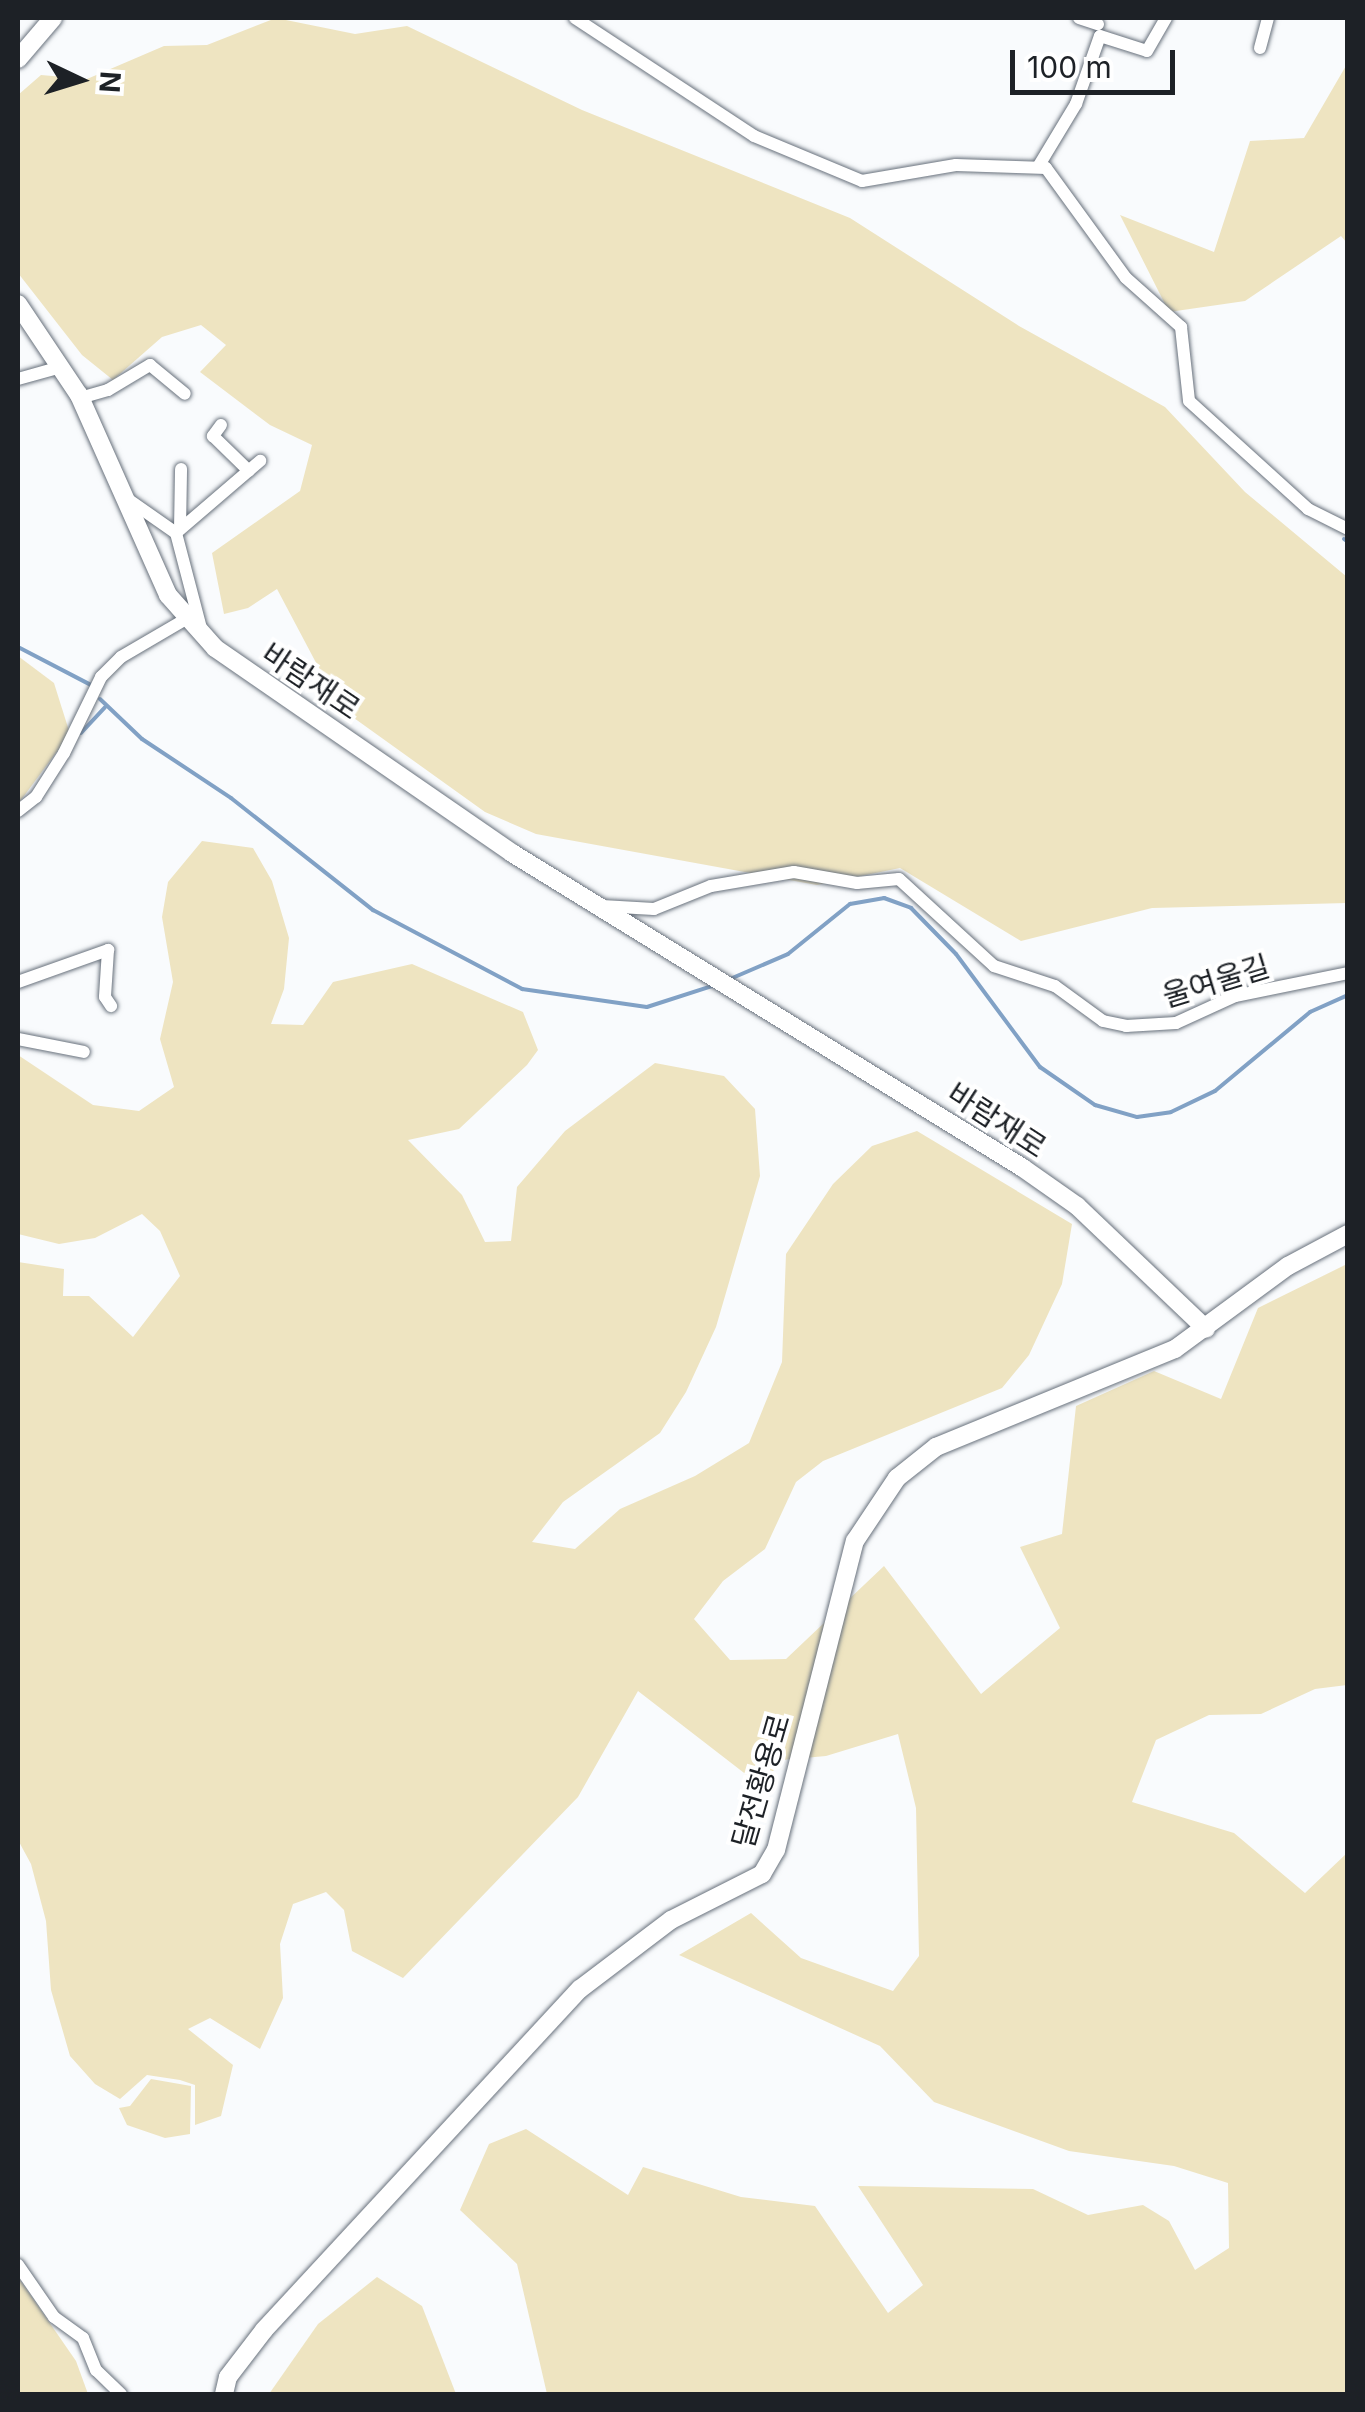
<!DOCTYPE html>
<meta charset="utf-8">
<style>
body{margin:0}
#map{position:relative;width:1365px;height:2412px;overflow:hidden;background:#f9fbfd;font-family:Inter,"Noto Sans KR",sans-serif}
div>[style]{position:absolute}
.green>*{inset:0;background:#eee4c1}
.stream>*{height:4px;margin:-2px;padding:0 2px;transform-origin:2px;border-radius:2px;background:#81a1c5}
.roads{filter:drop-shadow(0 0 2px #68717c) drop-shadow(0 0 2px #68717c)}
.street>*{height:12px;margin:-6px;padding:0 6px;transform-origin:6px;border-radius:6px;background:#fff}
.secondary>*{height:18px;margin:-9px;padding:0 9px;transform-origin:9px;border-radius:9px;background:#fff}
span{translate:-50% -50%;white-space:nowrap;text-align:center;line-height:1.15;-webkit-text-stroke:8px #fff;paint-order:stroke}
.street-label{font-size:30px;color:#1d2126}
.frame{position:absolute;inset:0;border:20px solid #1d2126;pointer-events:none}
.north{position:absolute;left:30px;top:30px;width:100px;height:100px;-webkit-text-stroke:8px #fff;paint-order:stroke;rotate:94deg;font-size:28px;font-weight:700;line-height:40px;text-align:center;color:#1d2126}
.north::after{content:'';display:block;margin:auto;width:35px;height:45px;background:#1d2126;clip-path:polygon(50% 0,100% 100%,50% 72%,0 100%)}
.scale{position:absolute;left:1010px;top:50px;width:165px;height:45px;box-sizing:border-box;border:5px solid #1d2126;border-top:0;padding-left:12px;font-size:30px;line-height:35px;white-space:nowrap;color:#1d2126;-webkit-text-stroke:8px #fff;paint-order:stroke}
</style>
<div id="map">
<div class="green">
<div style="clip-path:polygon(276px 18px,355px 34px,407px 26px,582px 110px,850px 218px,1019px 326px,1165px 407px,1245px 492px,1347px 577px,1347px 903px,1152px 908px,1021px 941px,900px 868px,817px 885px,536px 834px,485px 812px,340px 708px,277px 589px,248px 608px,224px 614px,212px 553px,300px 491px,312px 445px,270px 425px,200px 372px,226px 345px,201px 325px,162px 337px,113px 380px,82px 355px,18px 273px,18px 95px,41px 75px,87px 79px,164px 46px,207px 45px)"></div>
<div style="clip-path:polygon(1347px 64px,1347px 243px,1341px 236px,1245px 301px,1169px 312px,1120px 215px,1214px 252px,1250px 141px,1304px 138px)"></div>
<div style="clip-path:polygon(18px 656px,54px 683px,70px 734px,18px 804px)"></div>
<div style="clip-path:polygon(202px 841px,253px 848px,272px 881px,289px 938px,284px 989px,271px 1024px,303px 1025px,333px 982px,412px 964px,523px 1012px,538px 1050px,527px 1065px,459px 1129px,408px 1140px,462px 1195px,485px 1242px,511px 1241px,517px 1187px,565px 1131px,655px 1063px,724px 1076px,755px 1109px,760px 1176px,716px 1327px,686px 1392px,660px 1433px,563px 1502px,532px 1542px,575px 1549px,620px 1509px,695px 1476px,749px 1443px,782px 1362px,786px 1254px,833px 1184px,872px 1146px,917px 1131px,1072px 1224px,1062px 1284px,1029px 1355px,1002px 1388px,823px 1461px,796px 1482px,765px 1549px,723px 1581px,694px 1619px,730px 1660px,786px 1659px,884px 1566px,981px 1694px,1060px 1628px,1020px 1547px,1062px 1534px,1076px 1406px,1154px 1371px,1221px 1399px,1258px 1308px,1347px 1264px,1347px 1685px,1315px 1689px,1261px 1714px,1209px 1715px,1156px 1740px,1132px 1802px,1234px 1833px,1305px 1893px,1347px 1853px,1347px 2394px,547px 2394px,517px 2264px,460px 2210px,489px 2144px,526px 2129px,628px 2195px,643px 2167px,741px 2197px,815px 2206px,888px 2313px,923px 2285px,858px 2186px,1033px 2189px,1088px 2215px,1143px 2205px,1169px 2221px,1195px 2270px,1229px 2248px,1228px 2183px,1174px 2166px,1069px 2151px,934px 2102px,880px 2046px,679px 1955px,751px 1913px,801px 1958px,893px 1991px,919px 1956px,916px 1808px,898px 1734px,826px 1756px,782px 1760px,761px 1786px,638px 1691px,578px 1797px,403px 1978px,352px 1951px,344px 1910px,326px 1892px,293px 1904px,280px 1944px,283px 1998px,260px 2049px,210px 2018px,188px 2029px,233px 2065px,221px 2116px,195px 2125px,195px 2085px,180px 2080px,147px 2075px,120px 2099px,95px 2084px,70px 2056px,51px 1990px,46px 1921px,31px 1864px,18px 1840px,18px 1262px,64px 1269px,63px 1296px,89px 1296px,133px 1337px,180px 1276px,160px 1231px,142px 1214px,95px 1238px,59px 1244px,18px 1234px,18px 1055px,93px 1105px,139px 1111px,174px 1087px,160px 1039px,173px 982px,162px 917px,168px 882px)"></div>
<div style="clip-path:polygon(151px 2079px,191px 2086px,190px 2134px,165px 2138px,127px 2125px,119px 2108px,130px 2106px)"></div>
<div style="clip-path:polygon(18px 2277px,76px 2361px,88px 2394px,18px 2394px)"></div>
<div style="clip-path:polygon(377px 2277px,422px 2306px,456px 2394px,269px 2394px,318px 2324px)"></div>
</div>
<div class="stream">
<div style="left:1344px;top:539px;width:5px;rotate:37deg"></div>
<div style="left:18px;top:647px;width:82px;rotate:27.5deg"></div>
<div style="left:100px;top:699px;width:58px;rotate:43.6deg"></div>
<div style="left:142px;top:739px;width:107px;rotate:33.5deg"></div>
<div style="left:231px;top:798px;width:181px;rotate:38.3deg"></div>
<div style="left:373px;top:910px;width:169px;rotate:27.9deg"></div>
<div style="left:522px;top:989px;width:126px;rotate:8.2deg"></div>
<div style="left:647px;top:1007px;width:68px;rotate:-17.9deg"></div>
<div style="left:81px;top:733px;width:35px;rotate:-47deg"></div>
<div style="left:730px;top:979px;width:63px;rotate:-23.3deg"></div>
<div style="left:788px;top:954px;width:80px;rotate:-38.9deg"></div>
<div style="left:850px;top:904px;width:35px;rotate:-10deg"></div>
<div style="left:884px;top:898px;width:29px;rotate:20deg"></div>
<div style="left:911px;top:908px;width:64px;rotate:45.6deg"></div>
<div style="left:956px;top:954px;width:141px;rotate:53.4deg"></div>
<div style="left:1040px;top:1067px;width:67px;rotate:34.6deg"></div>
<div style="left:1095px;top:1105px;width:44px;rotate:15.9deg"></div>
<div style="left:1137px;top:1117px;width:34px;rotate:-8deg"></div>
<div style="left:1171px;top:1112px;width:49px;rotate:-25.5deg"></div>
<div style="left:1215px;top:1091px;width:124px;rotate:-39.7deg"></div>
<div style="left:1310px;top:1012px;width:42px;rotate:-24.1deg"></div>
</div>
<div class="roads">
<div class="street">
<div style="left:575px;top:18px;width:214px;rotate:33.4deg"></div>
<div style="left:754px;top:136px;width:117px;rotate:22.6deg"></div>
<div style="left:862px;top:181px;width:95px;rotate:-9.7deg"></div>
<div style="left:956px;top:165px;width:90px;rotate:1.9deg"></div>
<div style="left:1046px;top:168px;width:136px;rotate:54deg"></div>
<div style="left:1126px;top:278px;width:74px;rotate:41.7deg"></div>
<div style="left:1181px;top:327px;width:74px;rotate:83.8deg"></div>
<div style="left:1189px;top:401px;width:161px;rotate:42.2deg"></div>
<div style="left:1308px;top:509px;width:45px;rotate:26.6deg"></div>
<div style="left:1079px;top:18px;width:20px;rotate:18deg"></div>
<div style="left:1260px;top:48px;width:31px;rotate:-75deg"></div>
<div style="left:1038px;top:167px;width:74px;rotate:-58.9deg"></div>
<div style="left:1076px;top:104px;width:72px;rotate:-70.6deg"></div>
<div style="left:1100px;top:36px;width:49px;rotate:17.7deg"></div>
<div style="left:1147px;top:51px;width:38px;rotate:-60deg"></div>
<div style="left:18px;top:379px;width:45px;rotate:-15.6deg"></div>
<div style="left:80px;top:398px;width:29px;rotate:-16deg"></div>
<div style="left:108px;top:390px;width:49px;rotate:-30.8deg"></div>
<div style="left:150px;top:365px;width:45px;rotate:39.6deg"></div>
<div style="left:221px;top:425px;width:14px;rotate:126deg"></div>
<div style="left:213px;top:436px;width:50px;rotate:44.2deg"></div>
<div style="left:126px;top:498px;width:61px;rotate:35deg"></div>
<div style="left:176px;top:533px;width:98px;rotate:75.3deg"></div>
<div style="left:180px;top:529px;width:60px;rotate:-89deg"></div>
<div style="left:176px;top:533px;width:111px;rotate:-40.6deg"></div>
<div style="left:18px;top:811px;width:23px;rotate:-38deg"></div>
<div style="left:36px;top:797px;width:52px;rotate:-57.5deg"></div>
<div style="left:64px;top:753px;width:85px;rotate:-64deg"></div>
<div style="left:101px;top:677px;width:28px;rotate:-45deg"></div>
<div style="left:121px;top:657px;width:75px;rotate:-30.3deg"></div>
<div style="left:602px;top:906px;width:52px;rotate:3.3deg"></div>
<div style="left:654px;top:909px;width:61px;rotate:-22deg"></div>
<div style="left:711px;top:886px;width:84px;rotate:-9.6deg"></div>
<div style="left:794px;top:872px;width:64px;rotate:9.9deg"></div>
<div style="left:857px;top:883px;width:42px;rotate:-5.4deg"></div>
<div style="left:899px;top:879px;width:129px;rotate:42.5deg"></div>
<div style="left:994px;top:966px;width:64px;rotate:18.2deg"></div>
<div style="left:1055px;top:986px;width:59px;rotate:36.1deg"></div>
<div style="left:1103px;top:1021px;width:24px;rotate:12deg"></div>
<div style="left:1126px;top:1026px;width:50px;rotate:-3.4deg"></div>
<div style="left:1176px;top:1023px;width:65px;rotate:-24.6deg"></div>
<div style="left:1235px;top:996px;width:115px;rotate:-11.5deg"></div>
<div style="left:18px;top:982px;width:96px;rotate:-19.6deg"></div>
<div style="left:108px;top:950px;width:47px;rotate:93.7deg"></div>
<div style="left:105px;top:997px;width:11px;rotate:56deg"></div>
<div style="left:18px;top:1039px;width:67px;rotate:11.1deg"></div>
<div style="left:18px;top:2265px;width:63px;rotate:55.3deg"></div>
<div style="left:54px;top:2317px;width:36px;rotate:36deg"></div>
<div style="left:83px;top:2338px;width:35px;rotate:68deg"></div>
<div style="left:96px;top:2370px;width:35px;rotate:44deg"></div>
</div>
<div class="secondary">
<div style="left:18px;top:59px;width:54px;rotate:-49.5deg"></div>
<div style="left:18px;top:304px;width:110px;rotate:56.2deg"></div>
<div style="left:79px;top:395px;width:219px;rotate:66deg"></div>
<div style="left:168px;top:595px;width:71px;rotate:48.4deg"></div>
<div style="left:215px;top:648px;width:361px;rotate:34.6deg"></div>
<div style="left:512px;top:853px;width:600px;rotate:31.65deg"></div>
<div style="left:1023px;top:1168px;width:66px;rotate:35.1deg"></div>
<div style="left:1077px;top:1206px;width:178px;rotate:43.6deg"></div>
<div style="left:224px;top:2394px;width:17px;rotate:-77deg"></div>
<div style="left:228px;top:2377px;width:59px;rotate:-52.5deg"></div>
<div style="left:264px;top:2330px;width:465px;rotate:-47.2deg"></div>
<div style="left:580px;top:1989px;width:114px;rotate:-37.2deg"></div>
<div style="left:671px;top:1920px;width:102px;rotate:-26.8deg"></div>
<div style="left:762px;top:1874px;width:28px;rotate:-60deg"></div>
<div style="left:776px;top:1850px;width:319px;rotate:-75.7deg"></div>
<div style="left:855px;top:1541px;width:76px;rotate:-56.3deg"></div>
<div style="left:897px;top:1478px;width:50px;rotate:-38.5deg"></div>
<div style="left:936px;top:1447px;width:258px;rotate:-22.3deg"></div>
<div style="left:1175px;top:1349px;width:140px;rotate:-36.3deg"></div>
<div style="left:1288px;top:1266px;width:68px;rotate:-28.1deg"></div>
</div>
</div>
<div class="street-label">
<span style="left:311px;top:681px;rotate:34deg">바람재로</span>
<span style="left:1216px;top:981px;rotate:-17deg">울여울길</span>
<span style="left:997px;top:1120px;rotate:33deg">바람재로</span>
<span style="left:761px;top:1781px;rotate:-74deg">달전황용로</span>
</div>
<div class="frame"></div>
<div class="north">N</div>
<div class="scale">100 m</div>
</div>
